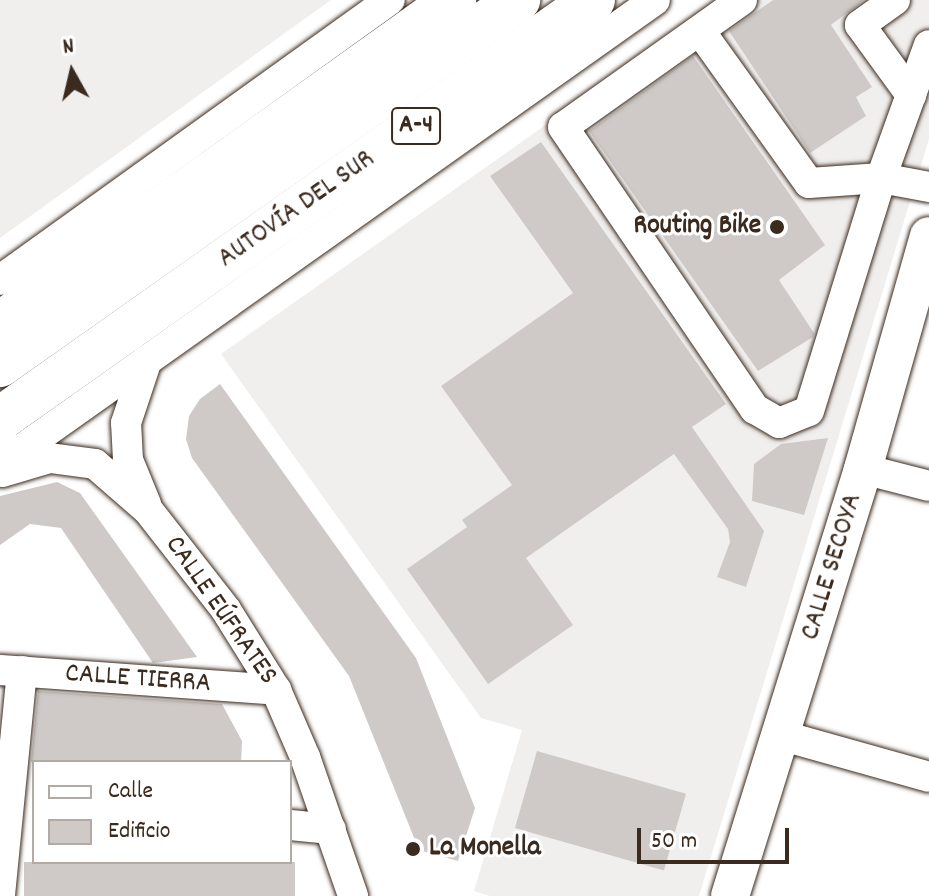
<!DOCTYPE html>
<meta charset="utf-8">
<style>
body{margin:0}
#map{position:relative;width:929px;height:896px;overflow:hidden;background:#fff;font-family:Dekko,sans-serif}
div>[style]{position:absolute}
.built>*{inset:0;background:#f1efee}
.building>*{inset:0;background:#cfcac7;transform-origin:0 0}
.roads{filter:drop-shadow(0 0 2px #3b2a1e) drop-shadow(0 0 2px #3b2a1e)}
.minor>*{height:30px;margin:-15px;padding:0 15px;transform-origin:15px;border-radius:15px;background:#fff}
.major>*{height:38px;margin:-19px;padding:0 19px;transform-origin:19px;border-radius:19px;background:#fff}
.highway>*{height:44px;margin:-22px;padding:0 22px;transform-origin:22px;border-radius:22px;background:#fff}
.dots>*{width:22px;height:22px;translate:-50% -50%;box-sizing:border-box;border:4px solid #fff;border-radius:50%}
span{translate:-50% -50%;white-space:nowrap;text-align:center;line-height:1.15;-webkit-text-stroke:6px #fff;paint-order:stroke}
.shield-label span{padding:2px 6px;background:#fff;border:2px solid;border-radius:6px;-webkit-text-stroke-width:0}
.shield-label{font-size:26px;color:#3b2a1e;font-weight:700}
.street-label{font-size:28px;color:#3b2a1e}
.poi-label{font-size:28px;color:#3b2a1e;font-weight:700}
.right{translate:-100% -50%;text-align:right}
.left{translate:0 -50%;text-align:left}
.legend{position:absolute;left:32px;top:760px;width:260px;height:104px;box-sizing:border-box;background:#fff;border:2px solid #b1aaa5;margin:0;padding:10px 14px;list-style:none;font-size:24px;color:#3b2a1e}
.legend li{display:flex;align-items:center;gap:16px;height:40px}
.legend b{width:40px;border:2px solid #b1aaa5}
.north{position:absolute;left:32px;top:32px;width:80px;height:80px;-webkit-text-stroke:6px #fff;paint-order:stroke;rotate:352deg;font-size:22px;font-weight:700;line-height:32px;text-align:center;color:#3b2a1e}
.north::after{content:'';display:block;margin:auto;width:28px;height:36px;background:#3b2a1e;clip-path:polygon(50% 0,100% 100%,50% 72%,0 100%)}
.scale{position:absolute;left:637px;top:828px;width:152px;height:36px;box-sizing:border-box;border:4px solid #3b2a1e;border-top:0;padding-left:10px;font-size:24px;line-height:28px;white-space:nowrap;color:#3b2a1e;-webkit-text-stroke:6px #fff;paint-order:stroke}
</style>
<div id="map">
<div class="built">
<div style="clip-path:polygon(0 0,331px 0,0 238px)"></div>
<div style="clip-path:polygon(723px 0,929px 0,929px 139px,699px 896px,490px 896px,474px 891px,522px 730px,481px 718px,221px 354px)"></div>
</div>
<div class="building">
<div style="clip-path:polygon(773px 0,864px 0,831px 25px,872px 87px,856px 97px,866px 116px,810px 153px,729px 31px)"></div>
<div style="clip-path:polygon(693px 56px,825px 245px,779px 280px,814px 333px,813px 337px,758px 371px,589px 131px)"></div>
<div style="clip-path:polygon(541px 142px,726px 404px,692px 427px,764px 531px,746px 587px,717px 577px,730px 542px,728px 529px,674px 454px,526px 558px,573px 625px,488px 684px,407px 569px,467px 527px,462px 520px,512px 485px,441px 386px,573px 293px,490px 176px)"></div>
<div style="clip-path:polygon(220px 384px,416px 658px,475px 808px,458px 861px,419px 850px,349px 676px,192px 458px,186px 439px,189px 416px,200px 399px)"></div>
<div style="clip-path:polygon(828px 438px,804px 515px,752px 501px,754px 464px,781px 444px)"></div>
<div style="clip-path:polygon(57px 482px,80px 493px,197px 657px,153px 663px,61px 528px,30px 524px,0 545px,0 496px)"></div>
<div style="clip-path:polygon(38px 691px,222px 704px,242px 741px,241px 762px,31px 762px)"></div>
<div style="left:537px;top:751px;width:155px;height:80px;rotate:16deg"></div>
<div style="left:24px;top:862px;width:271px;height:34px"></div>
</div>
<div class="roads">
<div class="minor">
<div style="left:742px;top:0;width:219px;rotate:144.6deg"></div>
<div style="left:563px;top:127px;width:341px;rotate:55.8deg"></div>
<div style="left:755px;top:409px;width:28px;rotate:30deg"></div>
<div style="left:779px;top:423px;width:32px;rotate:-22deg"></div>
<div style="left:809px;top:411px;width:244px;rotate:-72.8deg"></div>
<div style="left:881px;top:178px;width:141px;rotate:-70.2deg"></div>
<div style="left:895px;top:0;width:43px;rotate:144.5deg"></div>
<div style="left:860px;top:25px;width:87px;rotate:53.9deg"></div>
<div style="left:700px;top:31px;width:187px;rotate:54.4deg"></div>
<div style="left:809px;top:183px;width:72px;rotate:-4deg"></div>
<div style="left:881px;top:178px;width:49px;rotate:10.6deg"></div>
<div style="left:0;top:280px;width:480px;rotate:-35.7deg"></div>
<div style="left:0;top:469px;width:18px;rotate:-47deg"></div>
<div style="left:12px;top:456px;width:788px;rotate:-35.34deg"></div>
<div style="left:863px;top:469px;width:68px;rotate:14.4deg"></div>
<div style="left:2px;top:472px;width:50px;rotate:-16.3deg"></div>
<div style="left:50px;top:458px;width:45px;rotate:7.6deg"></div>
<div style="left:95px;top:464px;width:70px;rotate:41deg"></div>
<div style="left:148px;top:510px;width:127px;rotate:52deg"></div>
<div style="left:226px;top:610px;width:94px;rotate:58deg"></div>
<div style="left:276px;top:690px;width:73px;rotate:66.6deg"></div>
<div style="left:305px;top:757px;width:147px;rotate:70.9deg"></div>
<div style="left:146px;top:504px;width:48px;rotate:-112.2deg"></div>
<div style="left:128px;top:460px;width:37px;rotate:-93deg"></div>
<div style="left:126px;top:423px;width:66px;rotate:-71.6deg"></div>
<div style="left:0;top:670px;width:277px;rotate:4.1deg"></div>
<div style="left:780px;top:735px;width:155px;rotate:15.7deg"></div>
<div style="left:290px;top:825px;width:41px;rotate:5.6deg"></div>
<div style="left:0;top:895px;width:225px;rotate:-84.4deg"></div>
</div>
<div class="major">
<div style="left:730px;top:896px;width:447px;rotate:-72.7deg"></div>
<div style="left:863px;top:469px;width:242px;rotate:-74.2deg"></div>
</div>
<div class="highway">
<div style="left:0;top:324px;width:558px;rotate:-35.51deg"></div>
<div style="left:0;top:365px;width:634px;rotate:-35.17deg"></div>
<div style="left:0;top:419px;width:726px;rotate:-35.24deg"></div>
<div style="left:0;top:462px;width:13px;rotate:-27deg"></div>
</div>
</div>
<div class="dots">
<div style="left:777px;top:227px;background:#3b2a1e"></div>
<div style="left:413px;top:849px;background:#3b2a1e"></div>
</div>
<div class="shield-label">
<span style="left:416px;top:126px">A-4</span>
</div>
<div class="street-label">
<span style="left:297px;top:210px;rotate:-35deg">AUTOVÍA DEL SUR</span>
<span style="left:833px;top:567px;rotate:-73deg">CALLE SECOYA</span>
<span style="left:220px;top:611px;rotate:55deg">CALLE EÚFRATES</span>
<span style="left:138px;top:680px;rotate:4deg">CALLE TIERRA</span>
</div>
<div class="poi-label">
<span class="right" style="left:761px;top:227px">Routing Bike</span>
<span class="left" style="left:429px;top:849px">La Monella</span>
</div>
<ul class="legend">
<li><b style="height:10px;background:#fff"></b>Calle</li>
<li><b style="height:22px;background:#cfcac7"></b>Edificio</li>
</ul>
<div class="north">N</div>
<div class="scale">50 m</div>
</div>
